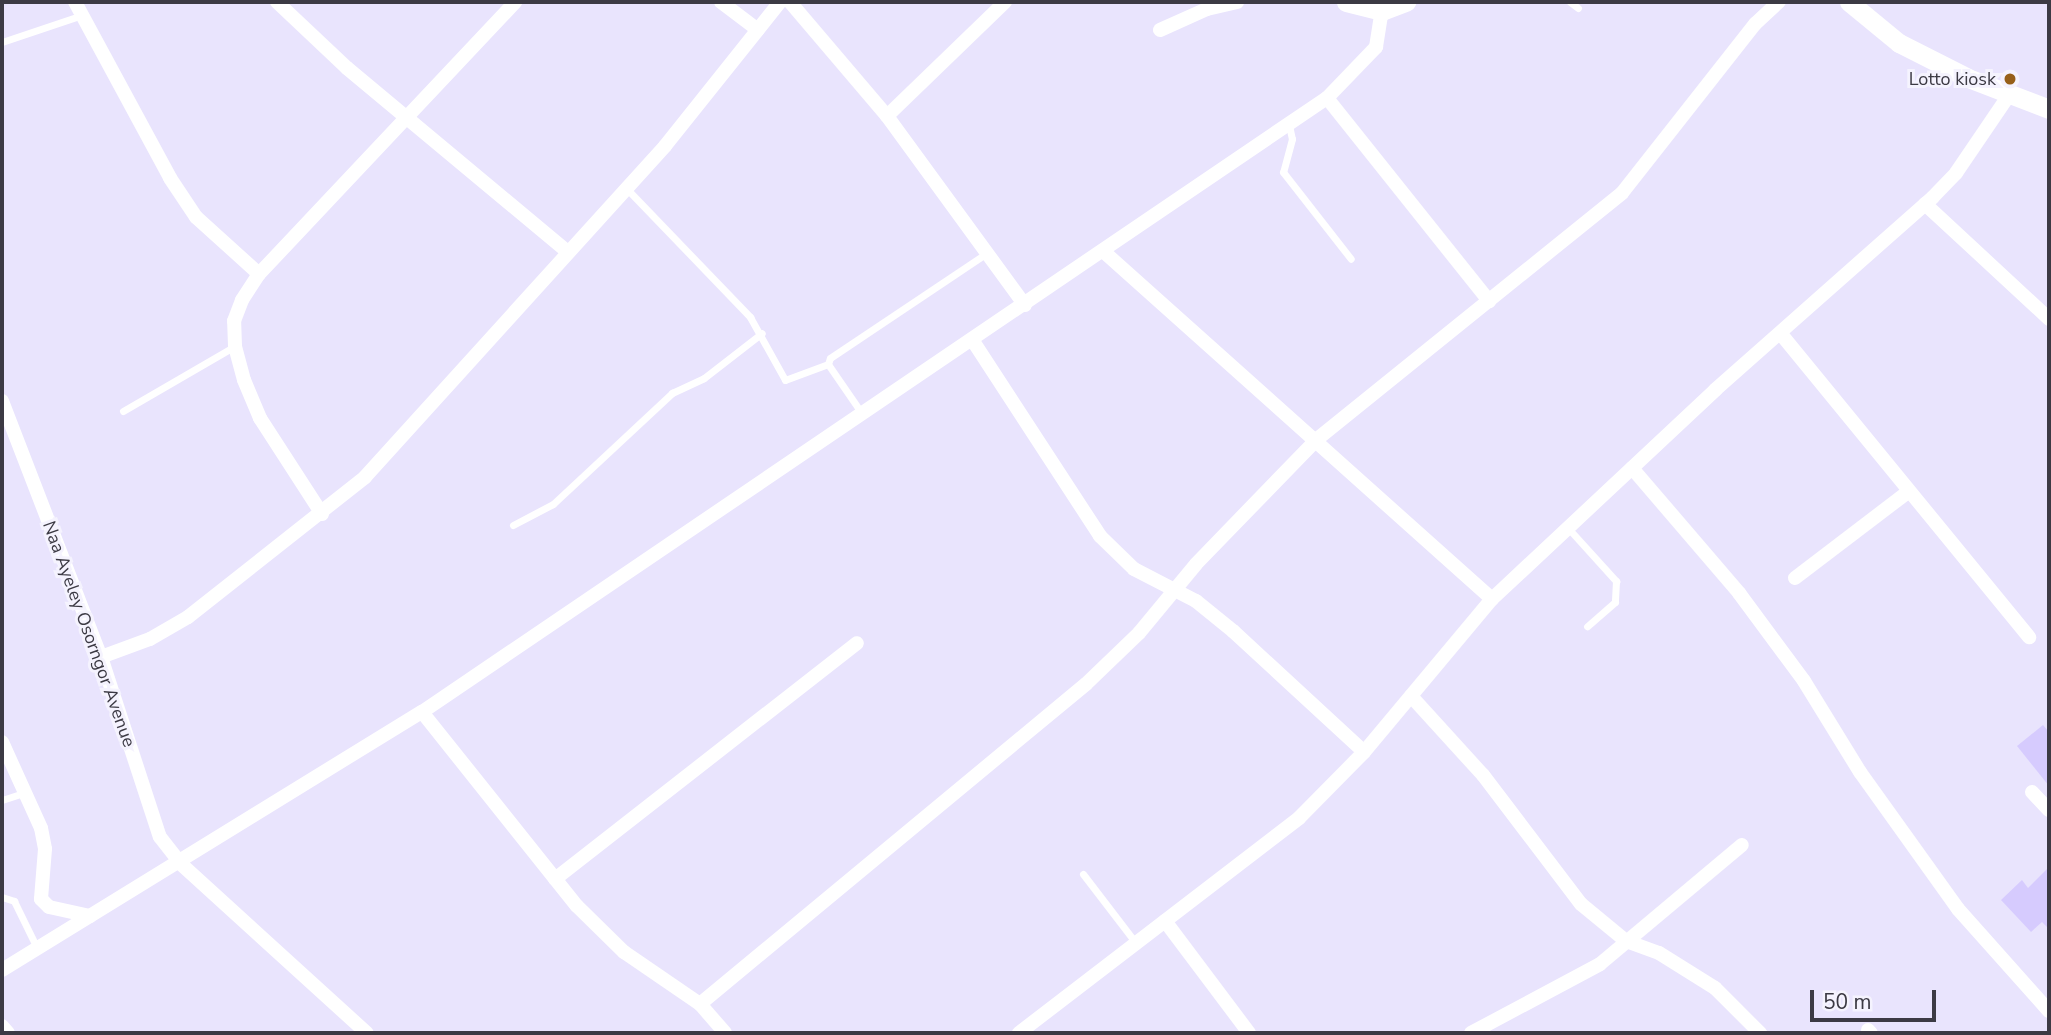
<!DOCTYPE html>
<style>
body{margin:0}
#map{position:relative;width:2051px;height:1035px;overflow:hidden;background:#e9e4fd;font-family:"Nunito Sans",sans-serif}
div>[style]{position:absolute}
.building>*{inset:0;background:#d6cbfe}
.lane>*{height:7px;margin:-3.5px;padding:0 3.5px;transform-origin:3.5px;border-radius:3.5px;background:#fff}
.street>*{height:14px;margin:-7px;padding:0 7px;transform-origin:7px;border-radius:7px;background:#fff}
.secondary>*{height:19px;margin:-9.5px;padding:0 9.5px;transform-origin:9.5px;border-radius:9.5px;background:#fff}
.dots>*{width:19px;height:19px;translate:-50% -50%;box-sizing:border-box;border:4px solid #f5f3fe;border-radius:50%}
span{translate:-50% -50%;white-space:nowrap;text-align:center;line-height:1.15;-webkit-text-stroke:6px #f5f3fe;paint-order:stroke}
.poi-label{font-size:18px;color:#3c3a44}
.right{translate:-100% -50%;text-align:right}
.street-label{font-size:18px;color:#3c3a44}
.frame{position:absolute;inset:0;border:4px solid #3c3a44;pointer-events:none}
.scale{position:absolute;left:1810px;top:990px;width:126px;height:32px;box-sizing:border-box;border:4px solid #3c3a44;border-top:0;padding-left:9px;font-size:21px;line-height:24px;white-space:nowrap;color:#3c3a44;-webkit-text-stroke:5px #f5f3fe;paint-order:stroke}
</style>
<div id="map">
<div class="building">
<div style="clip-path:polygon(2043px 725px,2049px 732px,2049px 786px,2017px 746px)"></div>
<div style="clip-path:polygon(2049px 867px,2049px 929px,2042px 922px,2031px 932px,2001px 900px,2022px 880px,2028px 888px)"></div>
</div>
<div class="lane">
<div style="left:1570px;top:2px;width:10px;rotate:37deg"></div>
<div style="left:2px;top:42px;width:84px;rotate:-18.6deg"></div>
<div style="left:1289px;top:125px;width:14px;rotate:78deg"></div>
<div style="left:1292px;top:139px;width:34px;rotate:105deg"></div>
<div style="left:1283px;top:172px;width:110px;rotate:52deg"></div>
<div style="left:627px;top:189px;width:178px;rotate:46.1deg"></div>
<div style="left:750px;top:317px;width:72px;rotate:60.9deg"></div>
<div style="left:785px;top:380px;width:46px;rotate:-20.4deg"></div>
<div style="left:123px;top:411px;width:129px;rotate:-30.1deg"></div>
<div style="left:863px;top:415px;width:62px;rotate:-124.5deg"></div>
<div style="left:828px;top:364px;width:6px;rotate:-72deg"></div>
<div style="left:830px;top:358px;width:189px;rotate:-33.8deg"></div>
<div style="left:513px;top:525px;width:45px;rotate:-27.7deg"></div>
<div style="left:553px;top:504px;width:163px;rotate:-43deg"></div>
<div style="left:672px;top:393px;width:35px;rotate:-25deg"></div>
<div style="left:704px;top:378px;width:73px;rotate:-37.8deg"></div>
<div style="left:1568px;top:528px;width:72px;rotate:47.8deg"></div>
<div style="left:1616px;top:581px;width:21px;rotate:93deg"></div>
<div style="left:1615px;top:602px;width:37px;rotate:139deg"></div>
<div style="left:2px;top:800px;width:25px;rotate:-18deg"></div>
<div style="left:1083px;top:874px;width:87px;rotate:52.5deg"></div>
<div style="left:2px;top:897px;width:13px;rotate:18deg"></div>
<div style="left:14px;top:901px;width:52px;rotate:63.9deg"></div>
</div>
<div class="street">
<div style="left:75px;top:2px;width:200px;rotate:61.6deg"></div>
<div style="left:170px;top:178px;width:47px;rotate:56.3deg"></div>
<div style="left:196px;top:217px;width:85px;rotate:42.1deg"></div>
<div style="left:277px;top:2px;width:96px;rotate:43.3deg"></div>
<div style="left:347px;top:68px;width:286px;rotate:39.8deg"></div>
<div style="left:721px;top:2px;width:46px;rotate:37.1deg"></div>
<div style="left:790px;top:2px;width:150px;rotate:49.6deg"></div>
<div style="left:887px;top:116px;width:234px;rotate:53.9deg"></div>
<div style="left:1160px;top:30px;width:51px;rotate:-24.1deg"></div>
<div style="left:1207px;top:9px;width:31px;rotate:-13deg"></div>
<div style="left:1327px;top:98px;width:260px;rotate:51.4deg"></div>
<div style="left:887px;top:116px;width:164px;rotate:-44deg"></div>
<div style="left:1925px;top:204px;width:169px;rotate:42.8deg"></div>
<div style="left:1103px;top:251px;width:522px;rotate:41.82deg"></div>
<div style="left:1781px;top:334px;width:392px;rotate:50.7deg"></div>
<div style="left:973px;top:341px;width:233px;rotate:56.9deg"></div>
<div style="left:1100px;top:536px;width:47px;rotate:44.1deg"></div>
<div style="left:1134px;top:569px;width:70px;rotate:27.3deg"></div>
<div style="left:1196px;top:601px;width:48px;rotate:39deg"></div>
<div style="left:1233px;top:631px;width:178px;rotate:42.7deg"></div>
<div style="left:2px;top:401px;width:274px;rotate:68.9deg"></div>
<div style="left:101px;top:657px;width:189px;rotate:71.9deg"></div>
<div style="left:160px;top:837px;width:34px;rotate:52deg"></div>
<div style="left:181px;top:864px;width:251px;rotate:42.3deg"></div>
<div style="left:1632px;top:468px;width:165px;rotate:49.4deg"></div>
<div style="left:1739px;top:593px;width:109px;rotate:53.5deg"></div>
<div style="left:1804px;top:681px;width:107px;rotate:58.4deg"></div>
<div style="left:1860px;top:772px;width:168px;rotate:54.4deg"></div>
<div style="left:1958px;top:909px;width:137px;rotate:48.3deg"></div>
<div style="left:322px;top:514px;width:114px;rotate:-122.9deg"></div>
<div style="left:260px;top:418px;width:41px;rotate:-112.8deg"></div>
<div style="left:244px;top:380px;width:35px;rotate:-105deg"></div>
<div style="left:235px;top:346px;width:25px;rotate:-92deg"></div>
<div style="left:234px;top:321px;width:22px;rotate:-69deg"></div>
<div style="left:242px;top:300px;width:31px;rotate:-57deg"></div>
<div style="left:259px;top:274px;width:374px;rotate:-46.7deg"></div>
<div style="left:1795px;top:578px;width:143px;rotate:-37.3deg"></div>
<div style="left:101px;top:657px;width:52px;rotate:-20.2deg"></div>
<div style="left:150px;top:639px;width:44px;rotate:-30.1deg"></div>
<div style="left:188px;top:617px;width:226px;rotate:-38.3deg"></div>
<div style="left:365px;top:477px;width:447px;rotate:-47.8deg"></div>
<div style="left:665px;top:146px;width:184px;rotate:-51.4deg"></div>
<div style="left:1411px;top:696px;width:107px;rotate:47.7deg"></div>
<div style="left:1483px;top:775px;width:162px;rotate:52.8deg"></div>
<div style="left:1581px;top:904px;width:58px;rotate:39.4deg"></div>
<div style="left:1626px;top:941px;width:35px;rotate:20deg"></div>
<div style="left:1659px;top:953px;width:66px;rotate:32deg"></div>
<div style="left:1715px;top:988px;width:64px;rotate:45deg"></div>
<div style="left:422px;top:712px;width:248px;rotate:51.4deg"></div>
<div style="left:577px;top:906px;width:66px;rotate:44.4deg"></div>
<div style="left:624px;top:952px;width:92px;rotate:34.4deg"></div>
<div style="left:700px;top:1004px;width:38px;rotate:49deg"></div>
<div style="left:2px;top:742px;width:94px;rotate:65.6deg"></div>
<div style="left:41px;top:828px;width:21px;rotate:79deg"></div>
<div style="left:45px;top:849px;width:50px;rotate:94.6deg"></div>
<div style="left:41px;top:899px;width:11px;rotate:45deg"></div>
<div style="left:49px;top:907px;width:42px;rotate:12.4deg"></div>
<div style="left:2032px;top:792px;width:25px;rotate:47deg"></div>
<div style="left:555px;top:879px;width:383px;rotate:-38deg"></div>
<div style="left:1165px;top:921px;width:140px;rotate:53.1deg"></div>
<div style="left:2px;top:970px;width:493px;rotate:-31.6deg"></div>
<div style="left:422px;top:712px;width:1094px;rotate:-34.16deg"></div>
<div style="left:1327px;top:98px;width:71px;rotate:-46.1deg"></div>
<div style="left:1376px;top:47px;width:36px;rotate:-81deg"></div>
<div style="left:700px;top:1004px;width:501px;rotate:-39.66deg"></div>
<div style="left:1086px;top:684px;width:74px;rotate:-43.9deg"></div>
<div style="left:1139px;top:633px;width:89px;rotate:-50.4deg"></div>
<div style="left:1196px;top:564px;width:173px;rotate:-45.9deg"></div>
<div style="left:1316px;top:440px;width:393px;rotate:-38.9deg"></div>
<div style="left:1622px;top:193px;width:215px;rotate:-51.8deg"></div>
<div style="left:1755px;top:24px;width:33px;rotate:-43deg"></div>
<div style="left:2px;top:1026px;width:9px;rotate:49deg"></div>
<div style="left:1868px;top:1030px;width:4px;rotate:45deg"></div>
<div style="left:1019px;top:1033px;width:353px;rotate:-37.5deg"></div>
<div style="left:1299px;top:818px;width:93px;rotate:-45.4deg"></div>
<div style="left:1364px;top:752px;width:199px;rotate:-50.1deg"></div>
<div style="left:1492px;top:599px;width:306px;rotate:-43.1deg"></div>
<div style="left:1715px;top:390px;width:291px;rotate:-41.5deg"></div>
<div style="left:1933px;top:197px;width:33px;rotate:-46deg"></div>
<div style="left:1956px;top:173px;width:94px;rotate:-55.8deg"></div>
<div style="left:1471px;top:1033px;width:146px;rotate:-28.1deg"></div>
<div style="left:1600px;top:964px;width:185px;rotate:-40deg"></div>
</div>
<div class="secondary">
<div style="left:1346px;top:2px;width:37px;rotate:14deg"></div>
<div style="left:1382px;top:11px;width:26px;rotate:-21deg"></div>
<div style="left:1849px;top:2px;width:65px;rotate:39.4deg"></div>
<div style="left:1899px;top:43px;width:77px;rotate:26.9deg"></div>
<div style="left:1968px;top:78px;width:87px;rotate:20.9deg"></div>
</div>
<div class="dots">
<div style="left:2010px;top:79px;background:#976019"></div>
</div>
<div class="poi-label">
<span class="right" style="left:1996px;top:79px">Lotto kiosk</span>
</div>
<div class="street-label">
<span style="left:89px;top:634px;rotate:70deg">Naa Ayeley Osorngor Avenue</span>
</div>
<div class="frame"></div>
<div class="scale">50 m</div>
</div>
